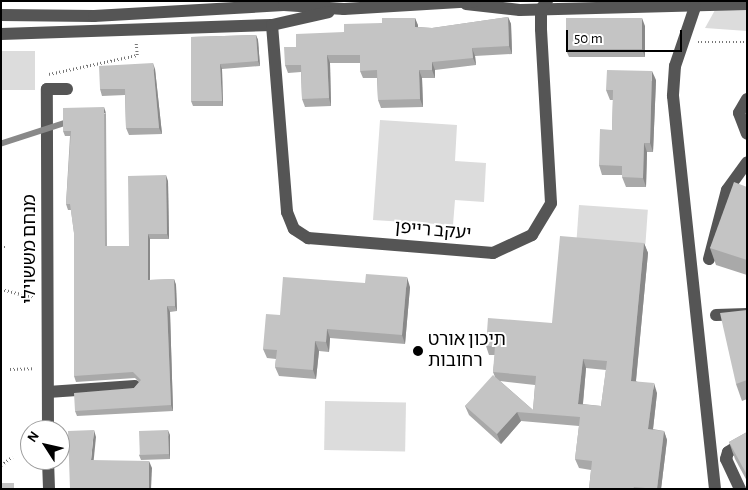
<!DOCTYPE html>
<meta charset="utf-8">
<style>
body{margin:0}
#map{position:relative;width:748px;height:490px;overflow:hidden;background:#fff;font-family:"Alegreya Sans","Noto Sans Hebrew",sans-serif}
div>[style]{position:absolute}
.green>*{inset:0;background:#dcdcdc;transform-origin:0 0}
.path>*{height:2.5px;margin-top:-1.25px;transform-origin:0;background:repeating-linear-gradient(90deg,#777 0 1px,transparent 0 3.5px)}
.minor>*{height:12px;margin:-6px;padding:0 6px;transform-origin:6px;border-radius:6px;background:#555}
.wall>*{inset:0;background:#a9a9a9}
.shaded-wall>*{inset:0;background:#898989;transform-origin:0 0}
.building>*{inset:0;background:#c4c4c4;transform-origin:0 0}
.dots>*{width:14px;height:14px;translate:-50% -50%;box-sizing:border-box;border:2px solid #fff;border-radius:50%}
span{translate:-50% -50%;white-space:nowrap;text-align:center;line-height:1.15;-webkit-text-stroke:4px #fff;paint-order:stroke}
.street-label{font-size:18px;color:#000}
.poi-label{font-size:18px;color:#000}
.left{translate:0 -50%;text-align:left}
.frame{position:absolute;inset:0;border:2px solid #000;pointer-events:none}
.north{position:absolute;left:20px;top:420px;width:50px;height:50px;box-sizing:border-box;background:#fff;border:1px solid #999;border-radius:50%;rotate:305deg;font-size:14px;font-weight:700;line-height:20px;text-align:center;color:#000}
.north::after{content:'';display:block;margin:auto;width:18px;height:22px;background:#000;clip-path:polygon(50% 0,100% 100%,50% 72%,0 100%)}
.scale{position:absolute;left:566px;top:30px;width:116px;height:22px;box-sizing:border-box;border:2px solid #000;border-top:0;padding-left:6px;font-size:15px;line-height:18px;white-space:nowrap;color:#000;-webkit-text-stroke:4px #fff;paint-order:stroke}
</style>
<div id="map">
<div class="green">
<div style="clip-path:polygon(747px 8px,747px 31px,705px 28px,715px 10px)"></div>
<div style="left:1px;top:51px;width:34px;height:39px"></div>
<div style="clip-path:polygon(380px 120px,457px 125px,455px 161px,486px 163px,484px 202px,455px 200px,453px 225px,373px 220px)"></div>
<div style="left:579px;top:205px;width:69px;height:34px;rotate:4deg"></div>
<div style="left:325px;top:401px;width:81px;height:49px;rotate:1deg"></div>
</div>
<div class="path">
<div style="left:698px;top:42px;width:49px"></div>
<div style="left:49px;top:74px;width:90px;rotate:-12.2deg"></div>
<div style="left:137px;top:55px;width:12px;rotate:-95deg"></div>
<div style="left:1px;top:247px;width:5px"></div>
<div style="left:1px;top:289px;width:34px;rotate:14deg"></div>
<div style="left:10px;top:369px;width:24px;rotate:-2deg"></div>
<div style="left:1px;top:465px;width:14px;rotate:-36deg"></div>
</div>
<div class="minor">
<div style="left:466px;top:4px;width:54px;rotate:6.3deg"></div>
<div style="left:520px;top:10px;width:227px;rotate:-1.5deg"></div>
<div style="left:695px;top:7px;width:62px;rotate:108.7deg"></div>
<div style="left:675px;top:66px;width:30px;rotate:94deg"></div>
<div style="left:673px;top:96px;width:395px;rotate:83.9deg"></div>
<div style="left:1px;top:15px;width:93px;rotate:0.6deg"></div>
<div style="left:94px;top:16px;width:190px;rotate:-3.3deg"></div>
<div style="left:284px;top:5px;width:60px;rotate:3.8deg"></div>
<div style="left:344px;top:9px;width:132px;rotate:-3.5deg"></div>
<div style="left:272px;top:25px;width:188px;rotate:85.4deg"></div>
<div style="left:287px;top:212px;width:18px;rotate:68deg"></div>
<div style="left:294px;top:229px;width:17px;rotate:33deg"></div>
<div style="left:308px;top:238px;width:186px;rotate:4.6deg"></div>
<div style="left:493px;top:253px;width:43px;rotate:-24.8deg"></div>
<div style="left:532px;top:235px;width:37px;rotate:-59deg"></div>
<div style="left:551px;top:203px;width:174px;rotate:-93.3deg"></div>
<div style="left:541px;top:29px;width:20px;rotate:-90deg"></div>
<div style="left:541px;top:9px;width:10px;rotate:-53deg"></div>
<div style="left:1px;top:34px;width:271px;rotate:-1.9deg"></div>
<div style="left:272px;top:25px;width:58px;rotate:-12.8deg"></div>
<div style="left:747px;top:99px;width:16px;rotate:120deg"></div>
<div style="left:739px;top:113px;width:22px;rotate:69deg"></div>
<div style="left:709px;top:259px;width:71px;rotate:-75.4deg"></div>
<div style="left:727px;top:190px;width:34px;rotate:-54deg"></div>
<div style="left:716px;top:315px;width:31px;rotate:-2deg"></div>
<div style="left:48px;top:392px;width:87px;rotate:-3.9deg"></div>
<div style="left:48px;top:430px;width:341px;rotate:-90.2deg"></div>
<div style="left:47px;top:89px;width:20px"></div>
<div style="left:48px;top:460px;width:29px;rotate:88deg"></div>
<div style="left:740px;top:489px;width:33px;rotate:-115deg"></div>
<div style="left:726px;top:459px;width:7px;rotate:-74deg"></div>
<div style="left:728px;top:452px;width:22px;rotate:-32deg"></div>
</div>
<div class="wall">
<div style="clip-path:polygon(508px 17px,511px 24px,512px 54px,475px 56px,476px 65px,435px 70px,435px 78px,422px 78px,423px 107px,381px 108px,378px 100px,377px 78px,363px 78px,360px 71px,360px 63px,330px 63px,331px 106px,305px 107px,302px 99px,301px 72px,288px 73px,285px 65px,296px 47px,382px 23px,415px 18px,418px 27px,432px 28px)"></div>
<div style="clip-path:polygon(645px 26px,645px 57px,569px 57px,566px 50px)"></div>
<div style="clip-path:polygon(256px 35px,258px 40px,260px 66px,222px 69px,223px 106px,193px 106px,191px 101px,191px 37px)"></div>
<div style="clip-path:polygon(155px 69px,162px 134px,129px 135px,126px 128px,125px 95px,102px 96px,100px 89px)"></div>
<div style="clip-path:polygon(656px 80px,653px 152px,647px 152px,646px 187px,626px 187px,622px 177px,622px 175px,602px 175px,599px 165px,612px 130px,613px 100px,610px 100px,606px 90px)"></div>
<div style="clip-path:polygon(106px 113px,107px 246px,129px 246px,168px 181px,169px 239px,150px 239px,150px 280px,174px 279px,176px 285px,177px 311px,170px 312px,173px 411px,77px 416px,75px 411px,134px 388px,139px 382px,135px 378px,76px 382px,74px 376px,74px 233px,71px 210px,68px 210px,66px 204px,70px 136px,65px 136px,63px 131px)"></div>
<div style="clip-path:polygon(747px 187px,747px 275px,716px 265px,710px 248px)"></div>
<div style="clip-path:polygon(evenodd,644px 243px,648px 253px,636px 381px,657px 393px,653px 429px,664px 431px,667px 440px,661px 489px,589px 489px,591px 470px,579px 468px,575px 459px,579px 426px,521px 421px,501px 444px,469px 415px,465px 406px,495px 377px,493px 372px,495px 355px,489px 355px,486px 346px,552px 323px,644px 243px,586px 368px,606px 370px,601px 406px,583px 404px,586px 368px,644px 243px,500px 381px,535px 385px,533px 410px,500px 381px)"></div>
<div style="clip-path:polygon(410px 287px,405px 344px,330px 338px,329px 352px,319px 351px,316px 379px,279px 376px,275px 367px,276px 359px,267px 358px,263px 349px,280px 315px)"></div>
<div style="clip-path:polygon(747px 310px,747px 399px,742px 401px,736px 384px)"></div>
<div style="clip-path:polygon(747px 432px,747px 481px,735px 459px,729px 442px)"></div>
<div style="clip-path:polygon(170px 435px,170px 459px,141px 460px,139px 455px)"></div>
</div>
<div class="shaded-wall">
<div style="clip-path:polygon(508px 17px,511px 24px,512px 54px,509px 46px)"></div>
<div style="clip-path:polygon(415px 18px,418px 25px,418px 35px,415px 27px)"></div>
<div style="clip-path:polygon(642px 18px,645px 26px,645px 57px,642px 49px)"></div>
<div style="clip-path:polygon(256px 35px,258px 40px,260px 66px,258px 61px)"></div>
<div style="clip-path:polygon(472px 48px,475px 56px,476px 65px,473px 58px)"></div>
<div style="clip-path:polygon(327px 55px,330px 63px,331px 106px,329px 98px)"></div>
<div style="clip-path:polygon(432px 62px,435px 70px,435px 78px,432px 70px)"></div>
<div style="clip-path:polygon(153px 63px,155px 69px,162px 134px,159px 128px)"></div>
<div style="clip-path:polygon(220px 64px,222px 69px,223px 106px,222px 101px)"></div>
<div style="clip-path:polygon(419px 70px,422px 78px,423px 107px,420px 99px)"></div>
<div style="clip-path:polygon(652px 71px,656px 80px,653px 152px,650px 143px)"></div>
<div style="left:104px;top:107px;width:6px;height:139px;rotate:72deg"></div>
<div style="clip-path:polygon(644px 143px,647px 152px,646px 187px,643px 178px)"></div>
<div style="clip-path:polygon(166px 175px,168px 181px,169px 239px,167px 234px)"></div>
<div style="clip-path:polygon(148px 234px,150px 239px,150px 286px,148px 280px)"></div>
<div style="clip-path:polygon(644px 243px,648px 253px,635px 390px,631px 381px)"></div>
<div style="clip-path:polygon(407px 277px,410px 287px,405px 344px,402px 335px)"></div>
<div style="clip-path:polygon(174px 279px,176px 285px,177px 311px,175px 306px)"></div>
<div style="clip-path:polygon(167px 306px,170px 312px,173px 411px,171px 405px)"></div>
<div style="clip-path:polygon(327px 329px,330px 338px,329px 352px,326px 342px)"></div>
<div style="clip-path:polygon(315px 341px,319px 351px,316px 379px,313px 370px)"></div>
<div style="clip-path:polygon(583px 359px,586px 368px,582px 413px,578px 404px)"></div>
<div style="clip-path:polygon(654px 383px,657px 393px,652px 438px,648px 429px)"></div>
<div style="clip-path:polygon(517px 412px,521px 421px,501px 444px,497px 434px)"></div>
<div style="clip-path:polygon(94px 430px,96px 437px,93px 467px,91px 460px)"></div>
<div style="clip-path:polygon(168px 430px,170px 435px,170px 459px,169px 454px)"></div>
<div style="clip-path:polygon(664px 431px,667px 440px,661px 489px,657px 489px)"></div>
<div style="clip-path:polygon(149px 461px,152px 468px,151px 489px,149px 489px)"></div>
</div>
<div class="building">
<div style="clip-path:polygon(508px 17px,509px 46px,472px 48px,473px 58px,432px 62px,432px 70px,419px 70px,420px 99px,378px 100px,377px 70px,360px 71px,360px 55px,327px 55px,329px 98px,302px 99px,301px 65px,285px 65px,284px 47px,296px 47px,296px 34px,344px 32px,344px 24px,382px 23px,382px 18px,415px 18px,415px 27px,432px 28px)"></div>
<div style="left:642px;top:18px;width:31px;height:76px;rotate:90deg"></div>
<div style="clip-path:polygon(256px 35px,258px 61px,220px 64px,222px 101px,191px 101px,191px 37px)"></div>
<div style="clip-path:polygon(153px 63px,159px 128px,126px 128px,125px 89px,100px 89px,99px 66px)"></div>
<div style="clip-path:polygon(607px 70px,652px 71px,650px 143px,644px 143px,643px 178px,622px 177px,622px 166px,599px 165px,600px 129px,612px 130px,613px 90px,606px 90px)"></div>
<div style="clip-path:polygon(104px 107px,105px 246px,129px 246px,128px 176px,166px 175px,167px 234px,148px 234px,148px 280px,174px 279px,175px 306px,167px 306px,171px 405px,75px 411px,74px 393px,134px 388px,141px 380px,133px 372px,74px 376px,74px 233px,70px 204px,66px 204px,71px 131px,63px 131px,63px 108px)"></div>
<div style="clip-path:polygon(734px 182px,747px 187px,747px 260px,710px 248px)"></div>
<div style="clip-path:polygon(evenodd,560px 236px,644px 243px,631px 381px,654px 383px,648px 429px,664px 431px,657px 489px,634px 487px,633px 489px,589px 489px,592px 461px,575px 459px,580px 417px,517px 412px,497px 434px,465px 406px,493px 375px,533px 410px,536px 376px,493px 372px,495px 346px,486px 346px,488px 318px,552px 323px,560px 236px,583px 359px,607px 361px,601px 406px,578px 404px,583px 359px)"></div>
<div style="clip-path:polygon(366px 274px,407px 277px,402px 335px,327px 329px,326px 342px,315px 341px,313px 370px,275px 367px,277px 350px,263px 349px,266px 314px,280px 315px,283px 277px,365px 283px)"></div>
<div style="clip-path:polygon(747px 310px,747px 380px,736px 384px,720px 313px)"></div>
<div style="clip-path:polygon(94px 430px,91px 460px,149px 461px,149px 489px,70px 489px,68px 431px)"></div>
<div style="left:168px;top:430px;width:24px;height:29px;rotate:88deg"></div>
<div style="clip-path:polygon(747px 432px,747px 475px,729px 442px)"></div>
<div style="left:1px;top:483px;width:13px;height:6px"></div>
</div>
<div class="dots">
<div style="left:418px;top:351px;background:#000"></div>
</div>
<div class="street-label">
<span style="left:433px;top:231px;rotate:5deg">יעקב רייפן</span>
<span style="left:30px;top:249px;rotate:-90deg">מנחם מששוילי</span>
</div>
<div class="poi-label">
<span class="left" style="left:428px;top:351px">תיכון אורט<br>רחובות</span>
</div>
<div class="frame"></div>
<div class="north">N</div>
<div class="scale">50 m</div>
</div>
